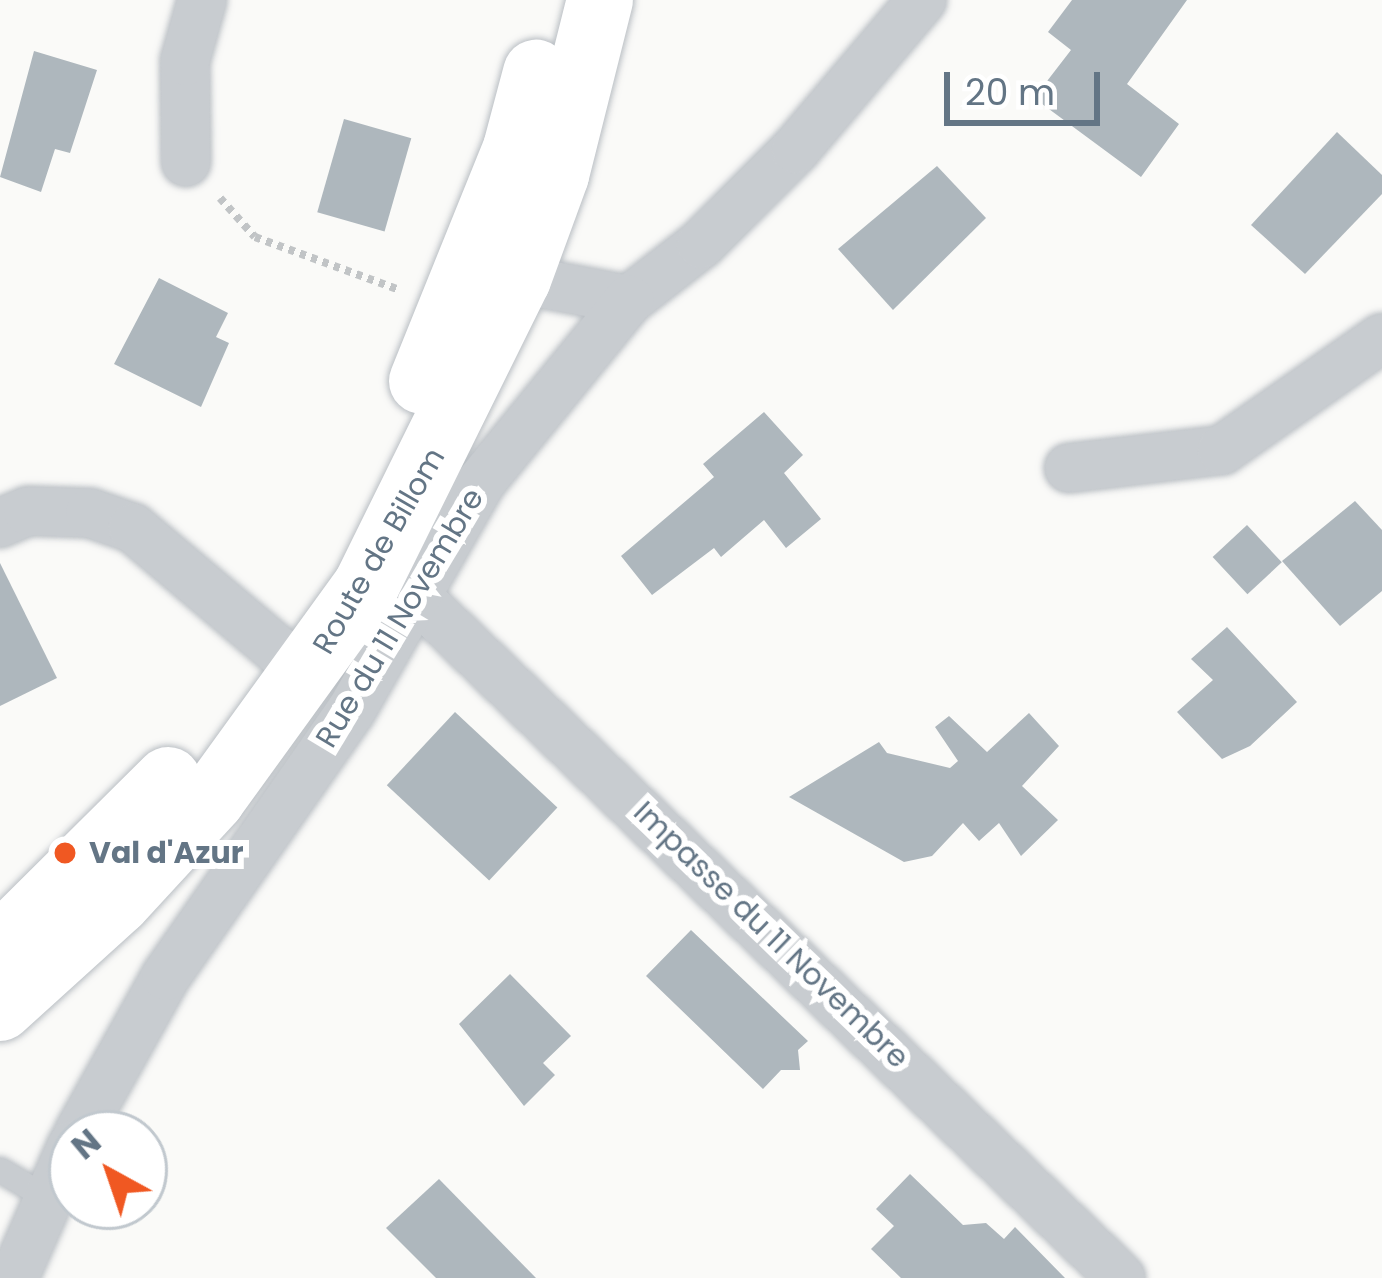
<!DOCTYPE html>
<style>
body{margin:0}
#map{position:relative;width:1382px;height:1278px;overflow:hidden;background:#fafaf8;font-family:Poppins,sans-serif}
div>[style]{position:absolute}
.building>*{inset:0;background:#aeb7bd;transform-origin:0 0}
.path>*{height:8px;margin-top:-4px;transform-origin:0;background:repeating-linear-gradient(90deg,#c1c4c6 0 6px,transparent 0 12px)}
.roads{filter:drop-shadow(0 0 3px #babfc4) drop-shadow(0 0 3px #babfc4)}
.lane>*{height:24px;margin:-12px;padding:0 12px;transform-origin:12px;border-radius:12px;background:#c8ccd0}
.street>*{height:48px;margin:-24px;padding:0 24px;transform-origin:24px;border-radius:24px;background:#c8ccd0}
.secondary>*{height:66px;margin:-33px;padding:0 33px;transform-origin:33px;border-radius:33px;background:#fff}
.dots>*{width:33px;height:33px;translate:-50% -50%;box-sizing:border-box;border:6px solid #fff;border-radius:50%}
span{translate:-50% -50%;white-space:nowrap;text-align:center;line-height:1.15;-webkit-text-stroke:12px #fff;paint-order:stroke}
.street-label{font-size:30px;color:#637585}
.poi-label{font-size:30px;color:#637585;font-weight:700}
.left{translate:0 -50%;text-align:left}
.north{position:absolute;left:48px;top:1110px;width:120px;height:120px;box-sizing:border-box;background:#fff;border:3px solid #c1c8ce;border-radius:50%;rotate:320deg;font-size:33px;font-weight:700;line-height:48px;text-align:center;color:#637585}
.north::after{content:'';display:block;margin:auto;width:42px;height:54px;background:#f05822;clip-path:polygon(50% 0,100% 100%,50% 72%,0 100%)}
.scale{position:absolute;left:944px;top:72px;width:156px;height:54px;box-sizing:border-box;border:6px solid #637585;border-top:0;padding-left:15px;font-size:36px;line-height:42px;white-space:nowrap;color:#637585;-webkit-text-stroke:9px #fff;paint-order:stroke}
</style>
<div id="map">
<div class="building">
<div style="clip-path:polygon(1072px 0,1187px 0,1127px 84px,1179px 124px,1141px 177px,1034px 98px,1071px 50px,1048px 32px)"></div>
<div style="clip-path:polygon(34px 51px,97px 70px,70px 153px,55px 149px,41px 192px,0 177px)"></div>
<div style="left:344px;top:119px;width:70px;height:97px;rotate:16deg"></div>
<div style="clip-path:polygon(1337px 132px,1382px 175px,1382px 194px,1305px 274px,1251px 225px)"></div>
<div style="clip-path:polygon(937px 166px,986px 218px,893px 310px,838px 249px)"></div>
<div style="clip-path:polygon(159px 278px,228px 313px,216px 337px,229px 343px,201px 407px,114px 364px)"></div>
<div style="clip-path:polygon(764px 412px,803px 455px,784px 473px,821px 519px,786px 548px,764px 520px,721px 557px,714px 548px,652px 595px,621px 556px,714px 477px,703px 464px)"></div>
<div style="clip-path:polygon(1355px 501px,1382px 530px,1382px 591px,1340px 626px,1282px 561px)"></div>
<div style="left:1247px;top:525px;width:51px;height:47px;rotate:47deg"></div>
<div style="clip-path:polygon(0 563px,57px 678px,0 706px)"></div>
<div style="clip-path:polygon(1227px 627px,1297px 702px,1250px 746px,1222px 759px,1177px 712px,1213px 680px,1191px 659px)"></div>
<div style="left:455px;top:712px;width:140px;height:100px;rotate:43deg"></div>
<div style="clip-path:polygon(1029px 713px,1059px 746px,1022px 786px,1058px 820px,1021px 856px,999px 823px,979px 841px,963px 823px,932px 856px,904px 862px,789px 797px,879px 742px,887px 753px,950px 768px,958px 761px,935px 727px,949px 716px,987px 752px)"></div>
<div style="clip-path:polygon(691px 930px,808px 1041px,798px 1050px,800px 1070px,781px 1070px,763px 1089px,646px 976px)"></div>
<div style="clip-path:polygon(510px 974px,571px 1036px,543px 1063px,555px 1075px,524px 1106px,459px 1024px)"></div>
<div style="clip-path:polygon(910px 1174px,963px 1225px,986px 1223px,1004px 1239px,1015px 1227px,1065px 1278px,901px 1278px,871px 1249px,894px 1226px,876px 1209px)"></div>
<div style="clip-path:polygon(439px 1179px,536px 1278px,436px 1278px,386px 1228px)"></div>
</div>
<div class="path">
<div style="left:220px;top:198px;width:52px;rotate:48.1deg"></div>
<div style="left:255px;top:237px;width:154px;rotate:20.1deg"></div>
</div>
<div class="roads">
<div class="lane">
<div style="left:0;top:1170px;width:51px;rotate:30.6deg"></div>
</div>
<div class="street">
<div style="left:186px;top:162px;width:101px;rotate:-90.6deg"></div>
<div style="left:185px;top:61px;width:63px;rotate:-74.4deg"></div>
<div style="left:518px;top:279px;width:113px;rotate:10.7deg"></div>
<div style="left:629px;top:300px;width:91px;rotate:-37.9deg"></div>
<div style="left:701px;top:244px;width:134px;rotate:-45deg"></div>
<div style="left:796px;top:149px;width:195px;rotate:-49.8deg"></div>
<div style="left:1069px;top:468px;width:154px;rotate:-6.7deg"></div>
<div style="left:1222px;top:450px;width:195px;rotate:-35deg"></div>
<div style="left:0;top:523px;width:30px;rotate:-23deg"></div>
<div style="left:28px;top:511px;width:62px;rotate:1.8deg"></div>
<div style="left:90px;top:513px;width:46px;rotate:19.2deg"></div>
<div style="left:133px;top:528px;width:228px;rotate:40.2deg"></div>
<div style="left:417px;top:597px;width:979px;rotate:44.05deg"></div>
<div style="left:78px;top:1134px;width:181px;rotate:-60.9deg"></div>
<div style="left:166px;top:976px;width:323px;rotate:-55.1deg"></div>
<div style="left:351px;top:711px;width:263px;rotate:-60.4deg"></div>
<div style="left:481px;top:482px;width:235px;rotate:-50.9deg"></div>
<div style="left:14px;top:1278px;width:145px;rotate:-66.4deg"></div>
</div>
<div class="secondary">
<div style="left:422px;top:381px;width:251px;rotate:-68deg"></div>
<div style="left:516px;top:148px;width:78px;rotate:-75.1deg"></div>
<div style="left:0;top:947px;width:237px;rotate:-44.8deg"></div>
<div style="left:0;top:1008px;width:159px;rotate:-42.2deg"></div>
<div style="left:118px;top:901px;width:139px;rotate:-47.3deg"></div>
<div style="left:212px;top:799px;width:263px;rotate:-54.1deg"></div>
<div style="left:366px;top:586px;width:343px;rotate:-63.7deg"></div>
<div style="left:518px;top:279px;width:111px;rotate:-69.9deg"></div>
<div style="left:556px;top:175px;width:180px;rotate:-75.9deg"></div>
</div>
</div>
<div class="dots">
<div style="left:65px;top:853px;background:#f05822"></div>
</div>
<div class="street-label">
<span style="left:379px;top:551px;rotate:-60deg">Route de Billom</span>
<span style="left:400px;top:618px;rotate:-59deg">Rue du 11 Novembre</span>
<span style="left:771px;top:935px;rotate:44deg">Impasse du 11 Novembre</span>
</div>
<div class="poi-label">
<span class="left" style="left:89px;top:853px">Val d'Azur</span>
</div>
<div class="north">N</div>
<div class="scale">20 m</div>
</div>
